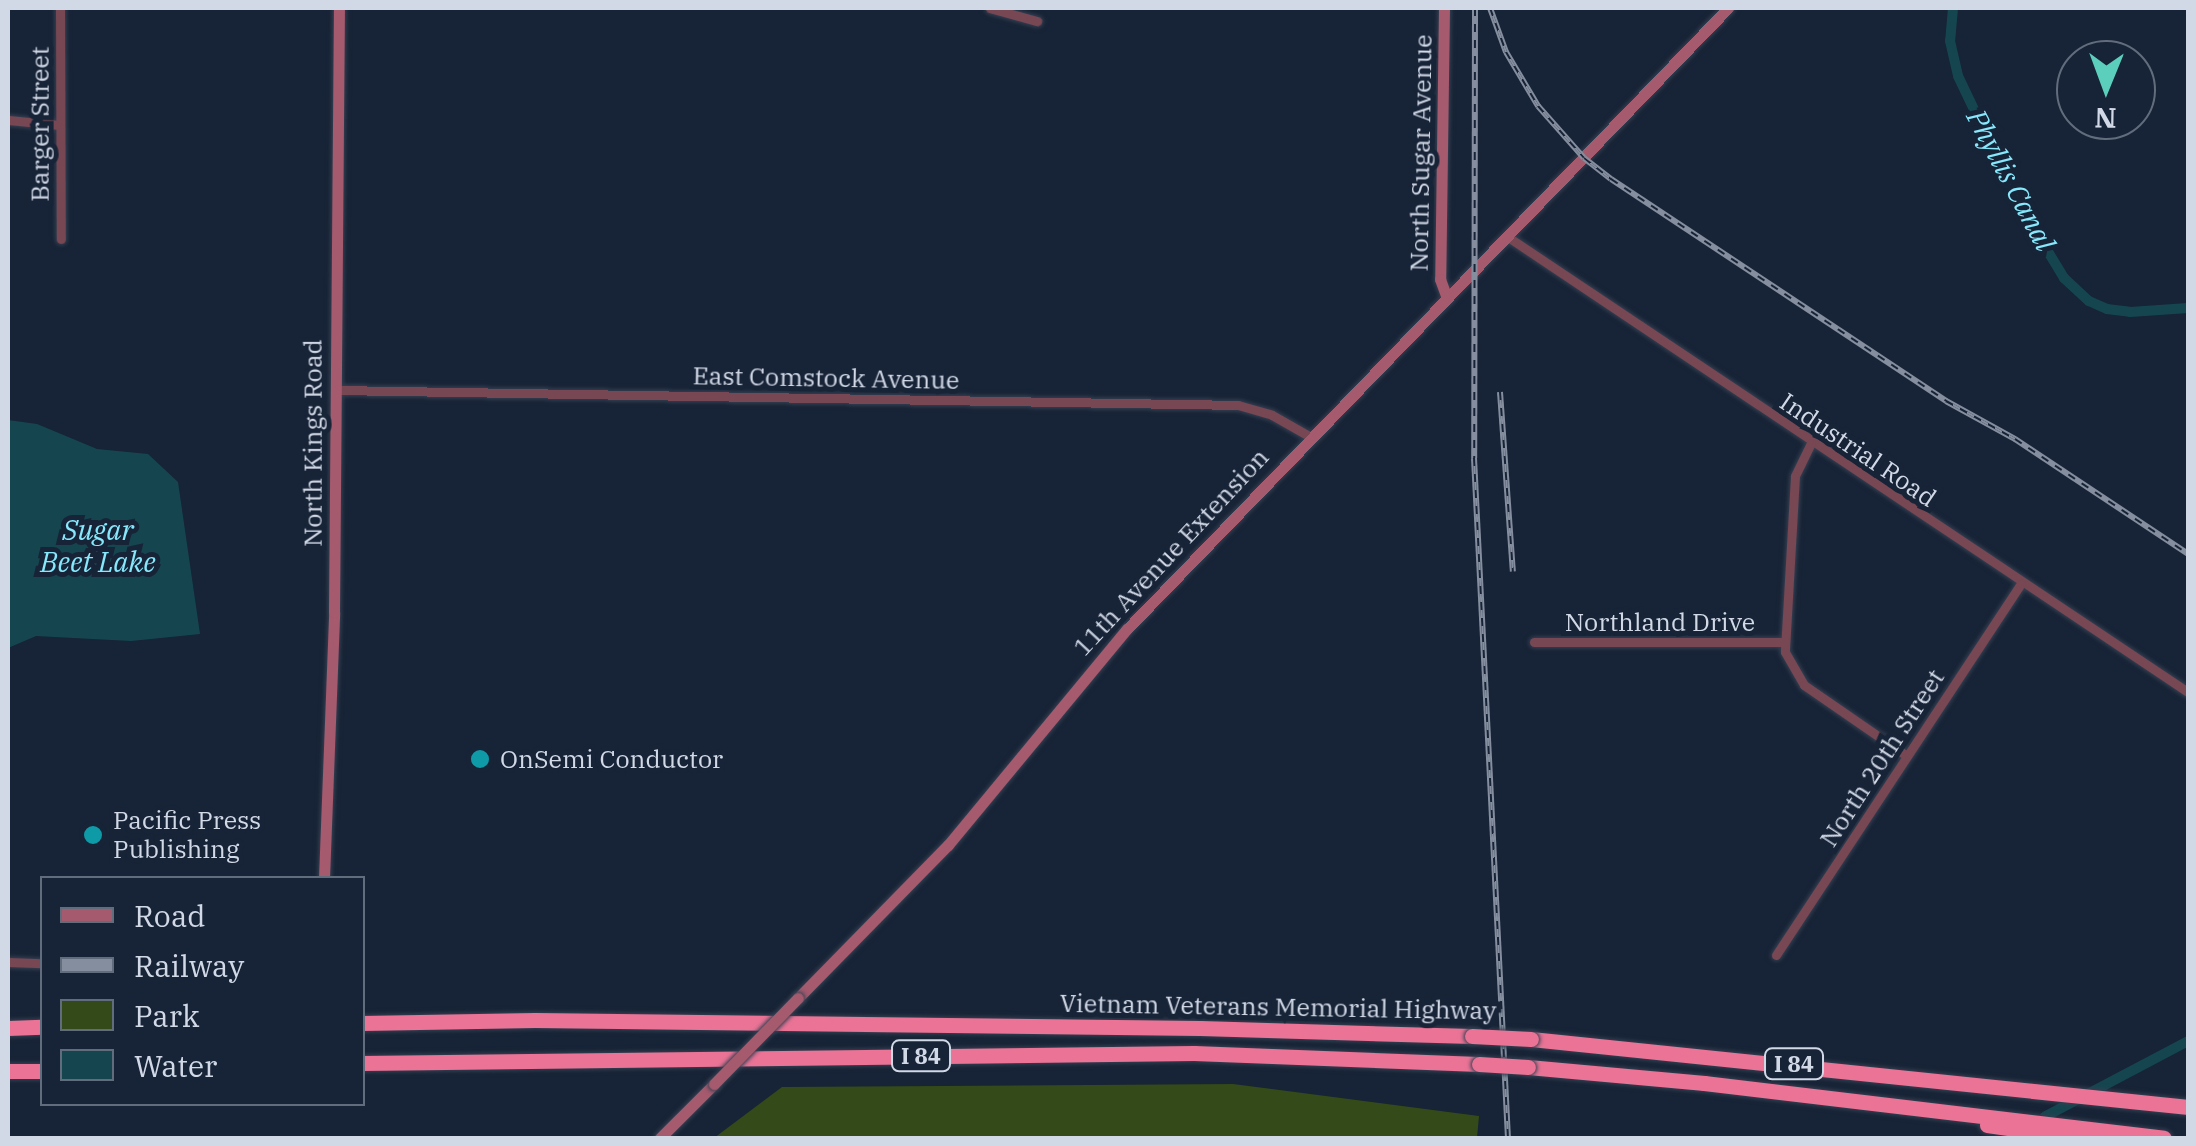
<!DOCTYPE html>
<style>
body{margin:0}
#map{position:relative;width:2196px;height:1146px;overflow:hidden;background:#172336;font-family:"IBM Plex Serif",serif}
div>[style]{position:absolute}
.green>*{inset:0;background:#344a18}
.water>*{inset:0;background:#154650}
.canal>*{height:10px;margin:-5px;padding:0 5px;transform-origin:5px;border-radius:5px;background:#154650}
.roads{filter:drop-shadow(0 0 2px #354052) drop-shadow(0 0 2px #354052)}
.street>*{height:9px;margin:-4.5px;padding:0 4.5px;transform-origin:4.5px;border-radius:4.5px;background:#774753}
.secondary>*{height:11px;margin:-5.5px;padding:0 5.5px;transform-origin:5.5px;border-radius:5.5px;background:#a65a6e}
.highway>*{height:15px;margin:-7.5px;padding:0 7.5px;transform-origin:7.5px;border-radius:7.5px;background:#eb7496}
.rail>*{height:6px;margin-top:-3px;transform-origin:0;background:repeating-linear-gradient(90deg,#172336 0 8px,#848e9e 0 16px);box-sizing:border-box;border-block:2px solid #848e9e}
.bridges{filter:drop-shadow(0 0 2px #354052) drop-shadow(0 0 2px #354052)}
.secondary-bridge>*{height:11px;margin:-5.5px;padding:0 5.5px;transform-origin:5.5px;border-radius:5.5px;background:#a65a6e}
.highway-bridge>*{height:15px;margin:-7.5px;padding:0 7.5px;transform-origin:7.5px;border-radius:7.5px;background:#eb7496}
.dots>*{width:28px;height:28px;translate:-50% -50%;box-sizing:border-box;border:5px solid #172336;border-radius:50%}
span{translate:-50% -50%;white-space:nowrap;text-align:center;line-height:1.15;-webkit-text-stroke:10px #172336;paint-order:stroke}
.shield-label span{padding:2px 8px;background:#172336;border:2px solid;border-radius:8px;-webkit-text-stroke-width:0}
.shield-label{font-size:22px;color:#d1d9e7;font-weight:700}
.street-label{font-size:25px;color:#d1d9e7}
.poi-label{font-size:25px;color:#d1d9e7}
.left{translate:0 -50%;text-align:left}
.water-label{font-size:28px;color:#87e8fc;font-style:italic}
.frame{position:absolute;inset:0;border:10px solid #d1d9e7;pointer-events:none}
.legend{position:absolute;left:40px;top:876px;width:325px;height:230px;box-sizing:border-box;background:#172336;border:2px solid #616c7d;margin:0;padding:12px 18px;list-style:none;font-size:30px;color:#d1d9e7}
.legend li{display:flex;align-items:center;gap:20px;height:50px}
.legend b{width:50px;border:2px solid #616c7d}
.north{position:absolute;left:2056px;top:40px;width:100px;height:100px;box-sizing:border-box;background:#172336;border:2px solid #616c7d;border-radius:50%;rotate:181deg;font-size:28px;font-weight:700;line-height:40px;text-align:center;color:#d1d9e7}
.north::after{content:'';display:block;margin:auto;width:35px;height:45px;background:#5bcebc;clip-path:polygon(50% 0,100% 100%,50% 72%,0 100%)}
</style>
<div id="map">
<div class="green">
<div style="clip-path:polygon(1233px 1084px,1479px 1116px,1477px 1138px,714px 1138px,782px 1087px)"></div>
</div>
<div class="water">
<div style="clip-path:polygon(8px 420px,37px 424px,97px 449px,148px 454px,178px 482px,200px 634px,131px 641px,36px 636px,8px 648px)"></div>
</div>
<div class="canal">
<div style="left:1953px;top:8px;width:33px;rotate:95deg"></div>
<div style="left:1950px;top:41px;width:36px;rotate:77deg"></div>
<div style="left:1958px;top:76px;width:140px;rotate:64.5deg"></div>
<div style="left:2018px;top:202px;width:89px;rotate:58.8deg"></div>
<div style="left:2064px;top:278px;width:34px;rotate:43deg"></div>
<div style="left:2089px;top:301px;width:20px;rotate:24deg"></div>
<div style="left:2107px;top:309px;width:23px;rotate:7deg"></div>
<div style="left:2130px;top:312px;width:58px;rotate:-3.9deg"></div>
<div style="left:2017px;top:1138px;width:36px;rotate:-37deg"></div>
<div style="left:2046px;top:1116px;width:161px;rotate:-27.8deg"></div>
</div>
<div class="roads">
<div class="street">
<div style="left:60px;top:8px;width:231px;rotate:89.8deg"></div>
<div style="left:990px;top:8px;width:49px;rotate:15.5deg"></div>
<div style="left:8px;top:120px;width:52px;rotate:5.5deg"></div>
<div style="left:1508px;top:237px;width:818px;rotate:33.79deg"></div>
<div style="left:336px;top:390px;width:902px;rotate:0.95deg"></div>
<div style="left:1238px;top:405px;width:35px;rotate:16deg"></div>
<div style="left:1272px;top:415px;width:43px;rotate:29.6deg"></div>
<div style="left:1811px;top:443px;width:37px;rotate:116deg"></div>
<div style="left:1795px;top:476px;width:176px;rotate:93.3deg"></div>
<div style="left:1785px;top:652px;width:38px;rotate:60deg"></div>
<div style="left:1804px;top:685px;width:125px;rotate:34.6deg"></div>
<div style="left:1534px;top:642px;width:251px"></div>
<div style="left:1776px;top:955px;width:445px;rotate:-56.6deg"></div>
<div style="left:8px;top:962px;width:34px;rotate:2deg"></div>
</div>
<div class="secondary">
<div style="left:1444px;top:8px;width:271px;rotate:90.8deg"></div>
<div style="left:1440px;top:279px;width:20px;rotate:70deg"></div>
<div style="left:324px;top:878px;width:266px;rotate:-87.8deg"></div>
<div style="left:334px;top:612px;width:604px;rotate:-89.53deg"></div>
<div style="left:798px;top:998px;width:214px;rotate:-45.6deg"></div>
<div style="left:948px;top:845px;width:281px;rotate:-50.4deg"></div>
<div style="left:1127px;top:629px;width:864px;rotate:-45.94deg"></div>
<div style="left:660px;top:1138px;width:76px;rotate:-45deg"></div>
</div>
<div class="highway">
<div style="left:362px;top:1023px;width:173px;rotate:-1deg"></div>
<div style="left:535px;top:1020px;width:665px;rotate:0.69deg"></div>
<div style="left:1200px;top:1028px;width:272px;rotate:1.7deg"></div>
<div style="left:8px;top:1028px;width:34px;rotate:-2deg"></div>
<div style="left:1531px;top:1039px;width:661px;rotate:5.91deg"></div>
<div style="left:362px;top:1063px;width:832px;rotate:-0.69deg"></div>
<div style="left:1194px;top:1053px;width:285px;rotate:2.2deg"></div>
<div style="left:1528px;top:1067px;width:177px;rotate:5.2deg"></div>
<div style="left:1704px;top:1083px;width:463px;rotate:6.8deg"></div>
<div style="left:8px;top:1071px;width:34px"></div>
<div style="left:1987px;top:1125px;width:91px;rotate:8.2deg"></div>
</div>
</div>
<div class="rail">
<div style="left:1475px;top:8px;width:450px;rotate:90.1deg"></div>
<div style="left:1474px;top:458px;width:681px;rotate:87.14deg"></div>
<div style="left:1490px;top:8px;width:47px;rotate:70deg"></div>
<div style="left:1506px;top:52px;width:63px;rotate:59.3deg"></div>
<div style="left:1538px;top:106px;width:69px;rotate:48.5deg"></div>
<div style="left:1584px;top:158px;width:34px;rotate:38deg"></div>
<div style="left:1611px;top:179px;width:402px;rotate:33.5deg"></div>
<div style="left:1946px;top:401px;width:79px;rotate:28.8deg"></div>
<div style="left:2015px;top:439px;width:208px;rotate:33.6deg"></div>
<div style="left:1500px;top:392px;width:180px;rotate:85.9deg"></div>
</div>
<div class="bridges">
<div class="secondary-bridge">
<div style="left:714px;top:1084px;width:120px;rotate:-45.7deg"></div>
</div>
<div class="highway-bridge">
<div style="left:1472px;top:1036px;width:59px;rotate:2.9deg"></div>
<div style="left:1479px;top:1064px;width:49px;rotate:3.5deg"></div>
</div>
</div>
<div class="dots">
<div style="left:480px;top:759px;background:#0f9aa8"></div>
<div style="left:93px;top:835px;background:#0f9aa8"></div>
</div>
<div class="shield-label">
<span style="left:921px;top:1056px">I 84</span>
<span style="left:1794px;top:1064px">I 84</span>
</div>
<div class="street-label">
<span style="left:40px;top:124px;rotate:-90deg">Barger Street</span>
<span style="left:1421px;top:153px;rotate:-89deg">North Sugar Avenue</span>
<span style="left:826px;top:378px;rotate:1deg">East Comstock Avenue</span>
<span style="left:313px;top:443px;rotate:-90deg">North Kings Road</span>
<span style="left:1858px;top:450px;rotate:34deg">Industrial Road</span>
<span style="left:1171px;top:552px;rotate:-47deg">11th Avenue Extension</span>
<span style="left:1660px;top:622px">Northland Drive</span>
<span style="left:1882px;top:758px;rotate:-57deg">North 20th Street</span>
<span style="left:1278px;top:1007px;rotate:1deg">Vietnam Veterans Memorial Highway</span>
</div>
<div class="poi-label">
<span class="left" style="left:500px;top:759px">OnSemi Conductor</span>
<span class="left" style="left:113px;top:835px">Pacific Press<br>Publishing</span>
</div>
<div class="water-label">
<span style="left:2011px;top:180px;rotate:62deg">Phyllis Canal</span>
<span style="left:98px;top:546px">Sugar<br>Beet Lake</span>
</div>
<div class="frame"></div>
<ul class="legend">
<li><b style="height:12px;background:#a65a6e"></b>Road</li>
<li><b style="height:12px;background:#848e9e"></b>Railway</li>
<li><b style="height:28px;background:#344a18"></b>Park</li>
<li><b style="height:28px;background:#154650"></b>Water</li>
</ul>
<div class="north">N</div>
</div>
